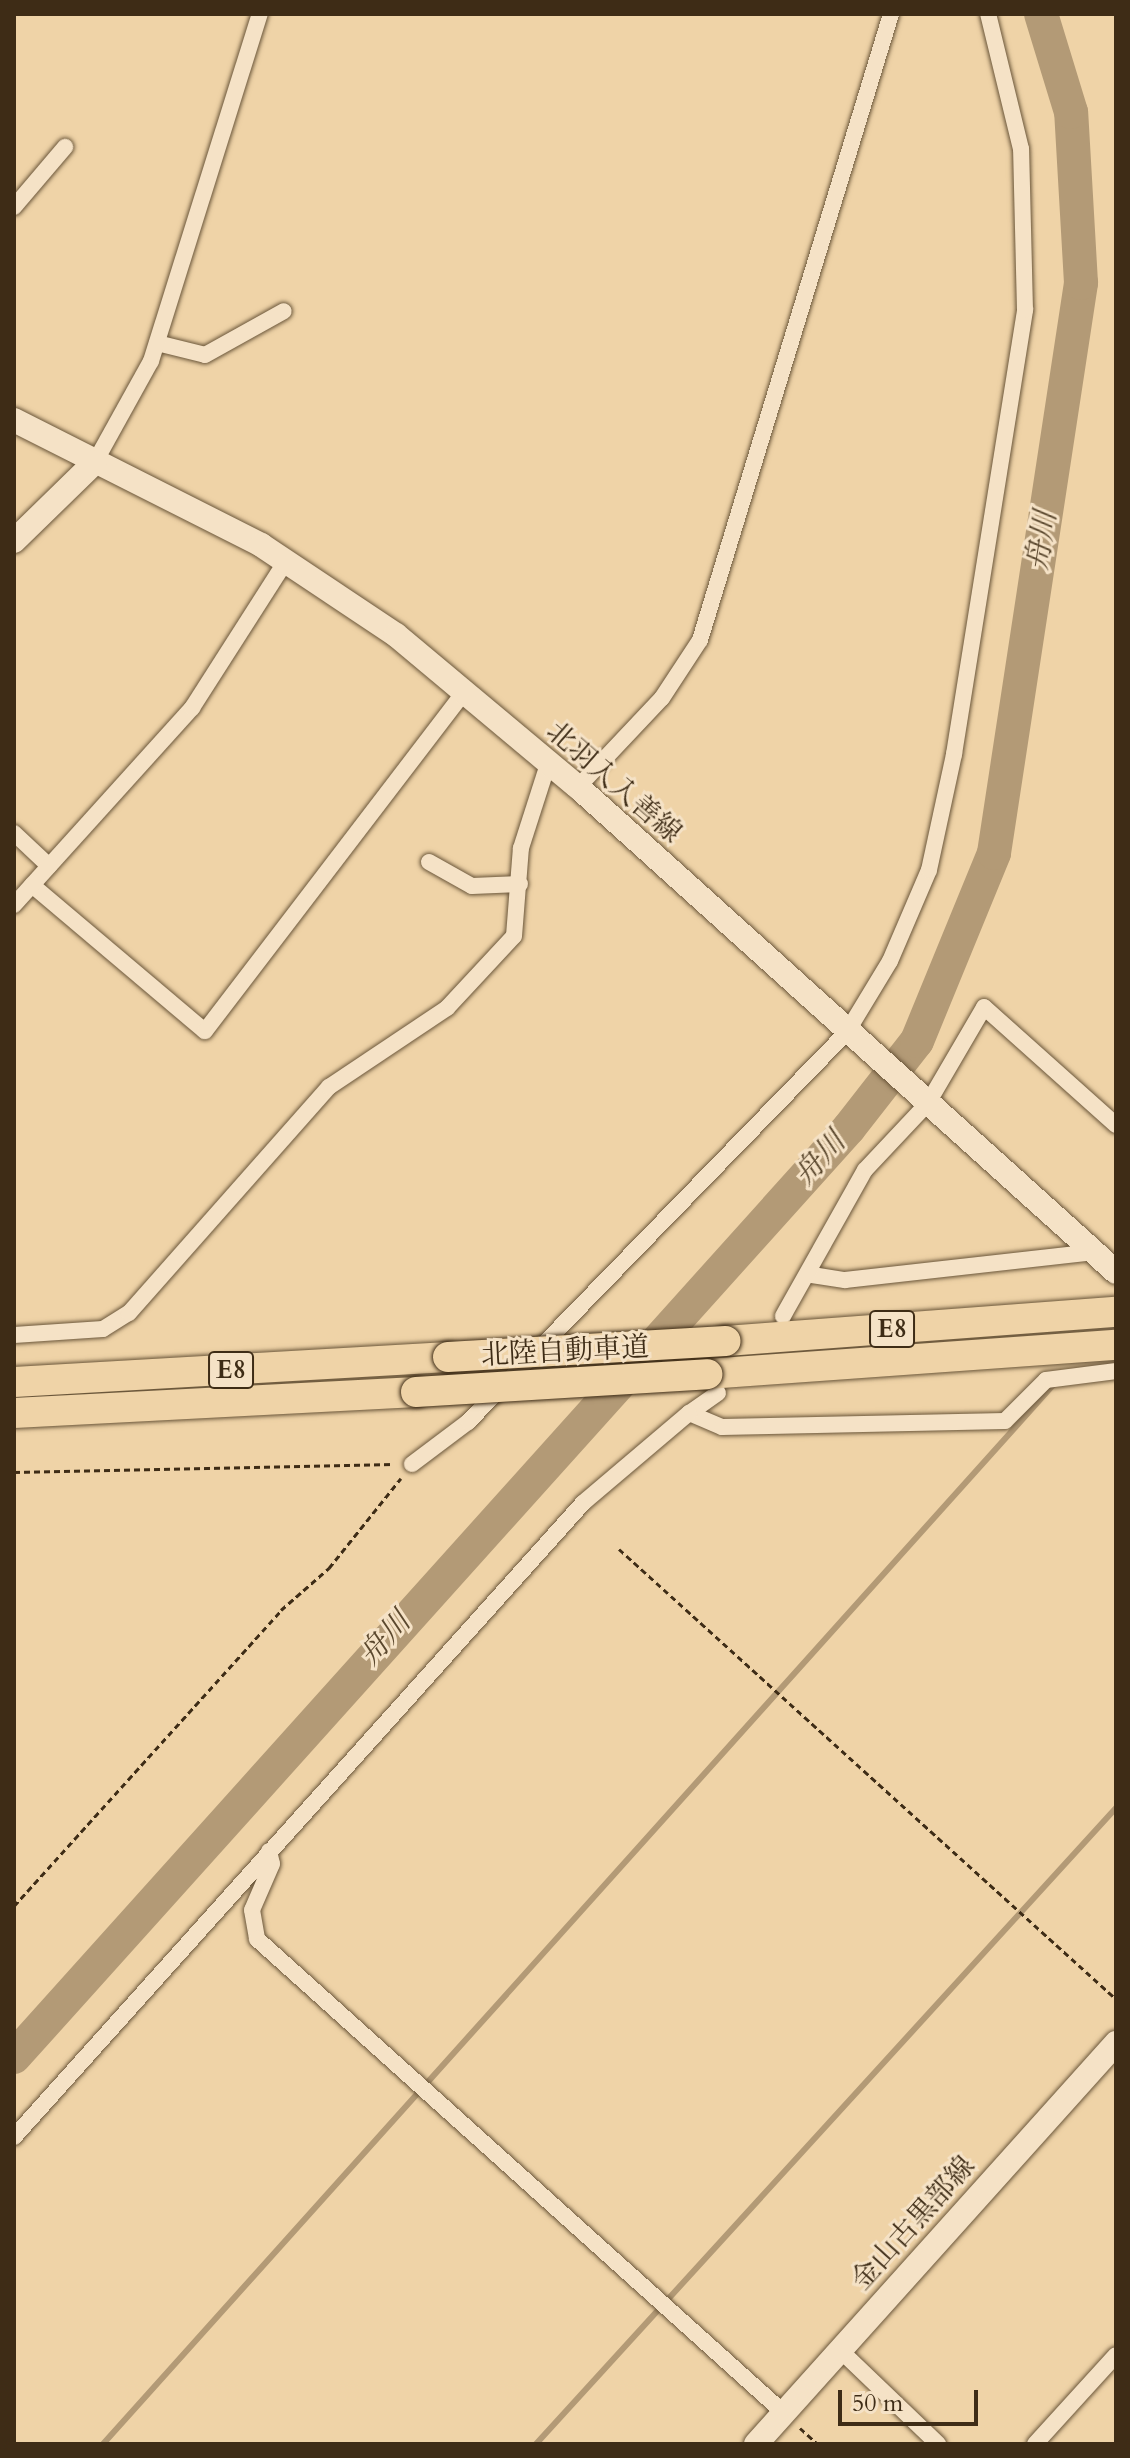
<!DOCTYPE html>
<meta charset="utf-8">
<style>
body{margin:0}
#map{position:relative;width:1130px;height:2458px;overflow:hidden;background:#efd3a7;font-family:Cardo,"Noto Serif JP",serif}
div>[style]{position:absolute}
.stream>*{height:6px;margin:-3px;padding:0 3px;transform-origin:3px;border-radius:3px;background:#b39a76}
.river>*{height:34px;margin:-17px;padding:0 17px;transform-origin:17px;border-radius:17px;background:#b39a76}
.path>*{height:3px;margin-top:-1.5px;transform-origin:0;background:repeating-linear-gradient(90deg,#3e2c16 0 6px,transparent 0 10px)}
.roads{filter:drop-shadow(0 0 2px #6a563a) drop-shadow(0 0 2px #6a563a)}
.street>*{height:16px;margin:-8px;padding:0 8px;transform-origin:8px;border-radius:8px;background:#f5e2c6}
.secondary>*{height:24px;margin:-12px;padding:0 12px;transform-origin:12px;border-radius:12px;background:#f5e2c6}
.highway>*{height:30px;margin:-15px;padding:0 15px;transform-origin:15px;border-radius:15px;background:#efd3a7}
.bridges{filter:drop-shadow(0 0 2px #3e2c16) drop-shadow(0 0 2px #3e2c16)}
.highway-bridge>*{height:30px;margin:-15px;padding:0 15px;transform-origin:15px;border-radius:15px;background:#efd3a7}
span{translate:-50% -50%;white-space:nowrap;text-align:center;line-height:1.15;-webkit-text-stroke:6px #f5e2c6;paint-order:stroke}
.shield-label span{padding:2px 6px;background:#f5e2c6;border:2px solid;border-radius:6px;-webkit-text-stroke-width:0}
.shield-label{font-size:26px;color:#3e2c16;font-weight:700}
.street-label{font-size:28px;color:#3e2c16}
.water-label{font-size:30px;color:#5b482e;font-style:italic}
.frame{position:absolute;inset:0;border:16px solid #3e2c16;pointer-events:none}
.scale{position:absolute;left:838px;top:2390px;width:140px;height:36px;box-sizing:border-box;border:4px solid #3e2c16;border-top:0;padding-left:10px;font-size:24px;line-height:28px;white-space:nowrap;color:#3e2c16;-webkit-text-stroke:6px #f5e2c6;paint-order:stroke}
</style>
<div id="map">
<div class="stream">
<div style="left:103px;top:2444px;width:1425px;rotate:-48.1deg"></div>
<div style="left:536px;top:2444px;width:861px;rotate:-47.64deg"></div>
</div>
<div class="river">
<div style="left:14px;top:2057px;width:1249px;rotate:-48.05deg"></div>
<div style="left:849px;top:1128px;width:110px;rotate:-52deg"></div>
<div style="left:917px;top:1041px;width:203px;rotate:-67.7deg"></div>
<div style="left:994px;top:853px;width:577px;rotate:-81.32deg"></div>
<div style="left:1081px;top:283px;width:171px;rotate:-93.3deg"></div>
<div style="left:1071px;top:112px;width:102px;rotate:-107deg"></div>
</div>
<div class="path">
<div style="left:14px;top:1472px;width:380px;rotate:-1.2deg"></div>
<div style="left:619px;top:1549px;width:670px;rotate:42.16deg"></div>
<div style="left:14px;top:1906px;width:399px;rotate:-47.9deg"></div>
<div style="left:281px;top:1610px;width:64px;rotate:-41.2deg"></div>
<div style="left:329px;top:1568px;width:115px;rotate:-51.3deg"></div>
<div style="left:800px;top:2428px;width:24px;rotate:42deg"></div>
</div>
<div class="roads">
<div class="street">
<div style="left:14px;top:207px;width:79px;rotate:-49.6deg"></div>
<div style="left:157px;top:343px;width:49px;rotate:14deg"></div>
<div style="left:205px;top:355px;width:90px;rotate:-29.1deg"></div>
<div style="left:95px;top:462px;width:115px;rotate:-61deg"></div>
<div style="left:151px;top:361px;width:364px;rotate:-72.6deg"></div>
<div style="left:578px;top:787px;width:122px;rotate:-46.7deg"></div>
<div style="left:662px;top:698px;width:69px;rotate:-56.8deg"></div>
<div style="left:700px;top:640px;width:654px;rotate:-73.03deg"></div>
<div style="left:14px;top:833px;width:48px;rotate:43.3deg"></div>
<div style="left:429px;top:862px;width:49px;rotate:29.2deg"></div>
<div style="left:472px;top:886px;width:48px;rotate:-2.4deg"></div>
<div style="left:32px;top:885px;width:226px;rotate:40.2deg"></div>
<div style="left:205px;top:1031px;width:428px;rotate:-52.6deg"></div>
<div style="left:14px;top:905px;width:266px;rotate:-47.9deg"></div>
<div style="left:192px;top:708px;width:174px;rotate:-57.4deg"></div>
<div style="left:812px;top:1275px;width:33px;rotate:9deg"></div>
<div style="left:845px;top:1280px;width:251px;rotate:-6.4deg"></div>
<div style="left:783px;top:1316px;width:167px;rotate:-60.7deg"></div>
<div style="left:865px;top:1170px;width:92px;rotate:-46.8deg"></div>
<div style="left:928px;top:1103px;width:111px;rotate:-59.7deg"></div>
<div style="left:984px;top:1007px;width:177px;rotate:41.8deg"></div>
<div style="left:14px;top:1335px;width:89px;rotate:-3.9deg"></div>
<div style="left:103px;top:1329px;width:31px;rotate:-32deg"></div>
<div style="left:129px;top:1313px;width:302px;rotate:-48.5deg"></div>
<div style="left:329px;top:1087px;width:142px;rotate:-33.8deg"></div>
<div style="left:447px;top:1008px;width:98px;rotate:-47.1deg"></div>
<div style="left:514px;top:936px;width:88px;rotate:-85.5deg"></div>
<div style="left:521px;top:848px;width:88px;rotate:-72.2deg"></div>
<div style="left:718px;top:1393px;width:35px;rotate:145deg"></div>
<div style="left:689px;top:1413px;width:36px;rotate:23deg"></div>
<div style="left:722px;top:1427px;width:283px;rotate:-1.2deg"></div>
<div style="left:1005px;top:1421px;width:58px;rotate:-45deg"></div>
<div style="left:1046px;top:1380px;width:71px;rotate:-7.3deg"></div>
<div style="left:412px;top:1464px;width:70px;rotate:-36.9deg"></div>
<div style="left:468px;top:1422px;width:544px;rotate:-45.82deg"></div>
<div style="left:847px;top:1032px;width:83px;rotate:-58.8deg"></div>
<div style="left:890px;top:961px;width:99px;rotate:-66.8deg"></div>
<div style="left:929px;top:870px;width:119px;rotate:-77.8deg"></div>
<div style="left:954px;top:754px;width:450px;rotate:-80.9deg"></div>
<div style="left:1025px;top:310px;width:161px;rotate:-91.4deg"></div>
<div style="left:1021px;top:149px;width:139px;rotate:-103.7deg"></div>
<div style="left:269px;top:1851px;width:13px;rotate:77deg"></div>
<div style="left:272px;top:1864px;width:50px;rotate:113.5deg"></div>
<div style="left:252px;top:1910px;width:29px;rotate:80deg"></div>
<div style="left:257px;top:1939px;width:709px;rotate:41.97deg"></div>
<div style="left:14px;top:2137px;width:852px;rotate:-48.09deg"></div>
<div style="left:583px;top:1503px;width:139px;rotate:-40.3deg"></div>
<div style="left:840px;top:2350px;width:136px;rotate:43.8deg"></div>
<div style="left:1035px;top:2444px;width:120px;rotate:-47.7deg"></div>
</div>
<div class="secondary">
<div style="left:14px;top:420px;width:277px;rotate:26.8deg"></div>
<div style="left:261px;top:545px;width:162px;rotate:33.7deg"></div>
<div style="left:396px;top:635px;width:237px;rotate:39.9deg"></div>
<div style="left:578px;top:787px;width:724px;rotate:42.03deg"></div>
<div style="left:14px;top:541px;width:113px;rotate:-44.3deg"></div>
<div style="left:756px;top:2444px;width:539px;rotate:-48.08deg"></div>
</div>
<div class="highway">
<div style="left:726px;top:1341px;width:391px;rotate:-4.3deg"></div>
<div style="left:707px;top:1374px;width:410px;rotate:-4.1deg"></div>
<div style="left:14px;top:1382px;width:435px;rotate:-3.3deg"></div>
<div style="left:14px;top:1413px;width:403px;rotate:-3deg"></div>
</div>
</div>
<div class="bridges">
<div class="highway-bridge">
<div style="left:448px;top:1357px;width:278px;rotate:-3.3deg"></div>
<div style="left:416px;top:1392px;width:292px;rotate:-3.5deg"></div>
</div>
</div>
<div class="shield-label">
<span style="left:892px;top:1329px">E8</span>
<span style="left:231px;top:1370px">E8</span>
</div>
<div class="street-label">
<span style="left:614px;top:782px;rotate:41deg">北羽入入善線</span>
<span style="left:565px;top:1351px;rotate:-3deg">北陸自動車道</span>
<span style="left:913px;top:2223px;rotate:-48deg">金山古黒部線</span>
</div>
<div class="water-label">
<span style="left:1042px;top:541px;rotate:-81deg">舟川</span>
<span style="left:820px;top:1159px;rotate:-48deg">舟川</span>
<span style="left:385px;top:1639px;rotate:-48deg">舟川</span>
</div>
<div class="frame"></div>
<div class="scale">50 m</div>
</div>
